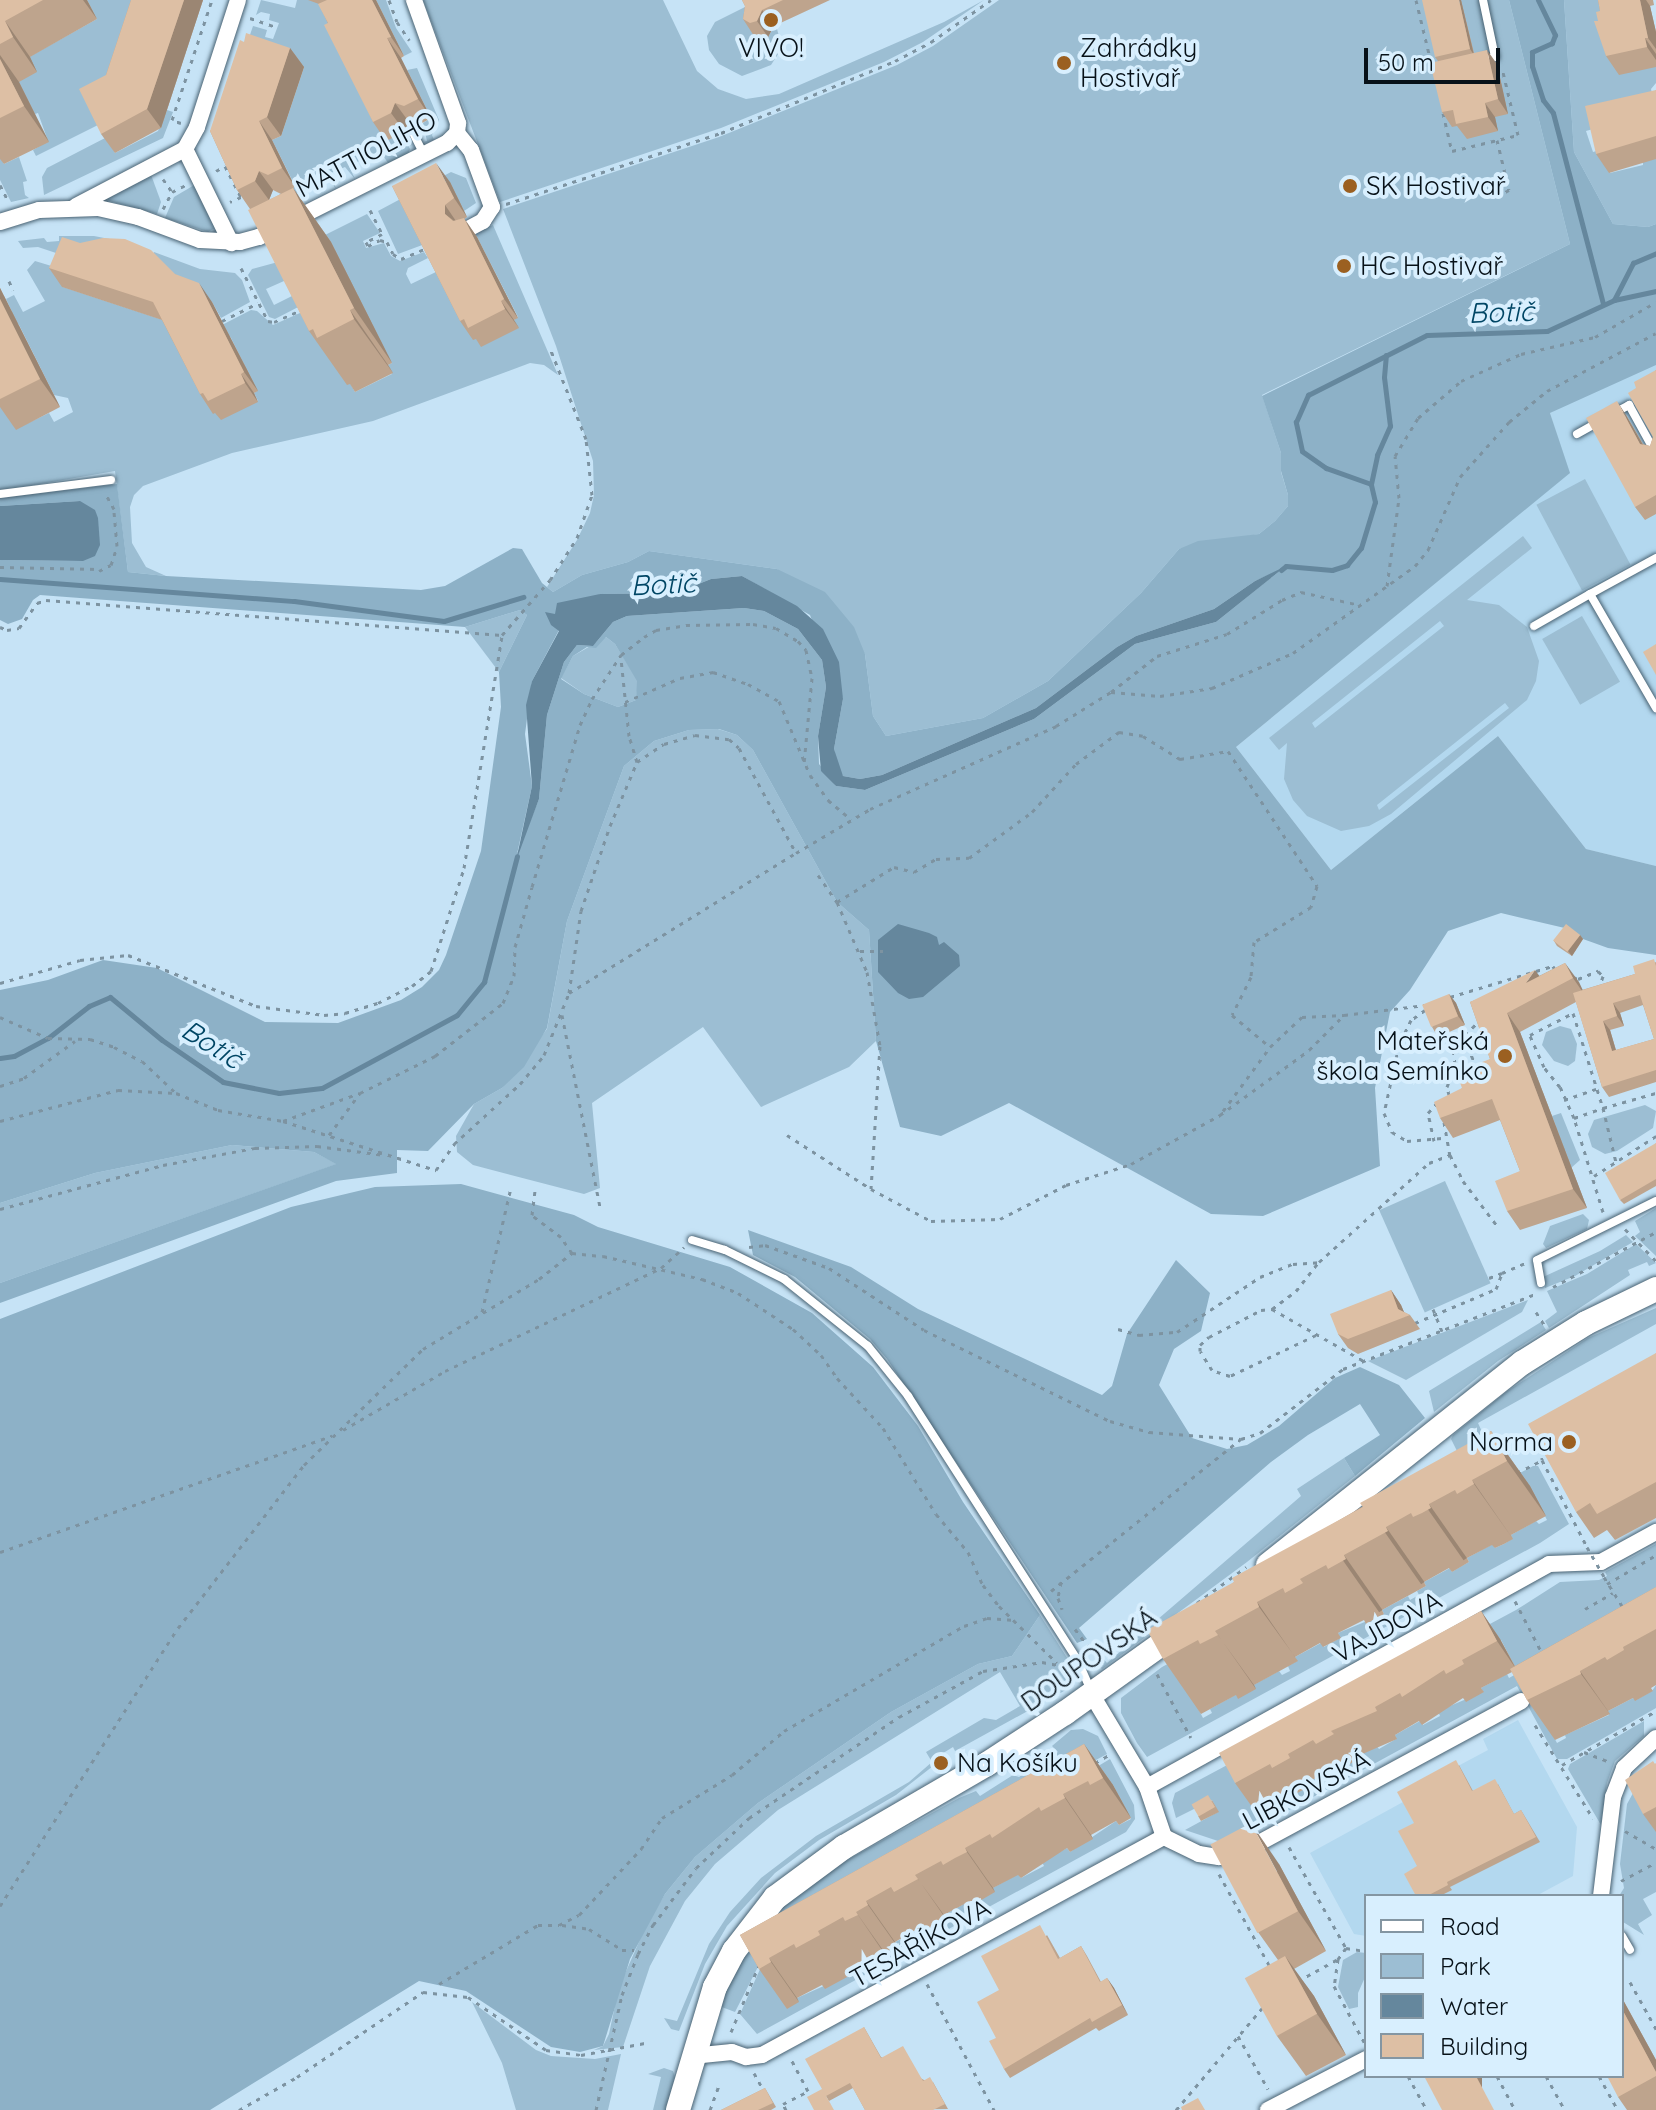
<!DOCTYPE html>
<meta charset="utf-8">
<style>
body{margin:0}
#map{position:relative;width:1656px;height:2110px;overflow:hidden;background:#c6e3f6;font-family:Quicksand,sans-serif}
div>[style]{position:absolute}
.built>*{inset:0;background:#b3d8ef}
.green>*{inset:0;background:#9cbed3;transform-origin:0 0}
.forest>*{inset:0;background:#8db1c7}
.water>*{inset:0;background:#65879d}
.stream>*{height:5px;margin:-2.5px;padding:0 2.5px;transform-origin:2.5px;border-radius:2.5px;background:#65879d}
.path>*{height:3px;margin-top:-1.5px;transform-origin:0;background:repeating-linear-gradient(90deg,#7d93a1 0 4px,transparent 0 10px)}
.roads{filter:drop-shadow(0 0 2px #496272) drop-shadow(0 0 2px #496272)}
.lane>*{height:8px;margin:-4px;padding:0 4px;transform-origin:4px;border-radius:4px;background:#fff}
.street>*{height:16px;margin:-8px;padding:0 8px;transform-origin:8px;border-radius:8px;background:#fff}
.secondary>*{height:24px;margin:-12px;padding:0 12px;transform-origin:12px;border-radius:12px;background:#fff}
.path-bridge>*{height:3px;margin-top:-1.5px;transform-origin:0;background:repeating-linear-gradient(90deg,#7d93a1 0 4px,transparent 0 10px)}
.wall>*{inset:0;background:#bea48d}
.shaded-wall>*{inset:0;background:#9b8673;transform-origin:0 0}
.building>*{inset:0;background:#ddbfa4;transform-origin:0 0}
.dots>*{width:22px;height:22px;translate:-50% -50%;box-sizing:border-box;border:4px solid #d8effe;border-radius:50%}
span{translate:-50% -50%;white-space:nowrap;text-align:center;line-height:1.15;-webkit-text-stroke:8px #d8effe;paint-order:stroke}
.poi-label{font-size:26px;color:#071118}
.left{translate:0 -50%;text-align:left}
.right{translate:-100% -50%;text-align:right}
.street-label{font-size:26px;color:#071118}
.water-label{font-size:28px;color:#004665;font-style:italic}
.legend{position:absolute;left:1364px;top:1894px;width:260px;height:184px;box-sizing:border-box;background:#d8effe;border:2px solid #8496a2;margin:0;padding:10px 14px;list-style:none;font-size:24px;color:#071118}
.legend li{display:flex;align-items:center;gap:16px;height:40px}
.legend b{width:40px;border:2px solid #8496a2}
.scale{position:absolute;left:1364px;top:48px;width:136px;height:36px;box-sizing:border-box;border:4px solid #071118;border-top:0;padding-left:10px;font-size:24px;line-height:28px;white-space:nowrap;color:#071118;-webkit-text-stroke:6px #d8effe;paint-order:stroke}
</style>
<div id="map">
<div class="built">
<div style="clip-path:polygon(1656px 354px,1656px 866px,1586px 849px,1498px 736px,1331px 870px,1236px 747px,1569px 473px,1550px 413px)"></div>
<div style="clip-path:polygon(1518px 1720px,1577px 1827px,1573px 1876px,1536px 1896px,1366px 1896px,1366px 1936px,1354px 1934px,1310px 1853px,1403px 1802px,1400px 1797px,1488px 1750px,1483px 1739px)"></div>
</div>
<div class="green">
<div style="clip-path:polygon(87px 0,151px 0,100px 124px,36px 156px,33px 150px,48px 141px,38px 113px,35px 114px,16px 84px,29px 57px,97px 19px)"></div>
<div style="clip-path:polygon(261px 0,295px 8px,297px 0,312px 0,334px 8px,402px 133px,410px 149px,408px 154px,388px 163px,380px 151px,349px 166px,355px 179px,345px 167px,331px 173px,336px 189px,328px 177px,297px 193px,302px 202px,279px 195px,295px 186px,272px 140px,281px 136px,304px 67px,232px 88px,253px 26px,267px 30px,265px 37px,273px 39px,279px 23px,269px 20px,270px 14px,261px 12px,256px 15px)"></div>
<div style="clip-path:polygon(376px 0,386px 0,396px 28px,412px 52px,404px 56px)"></div>
<div style="clip-path:polygon(423px 0,663px 0,697px 71px,718px 89px,746px 99px,779px 94px,944px 22px,984px 0,923px 42px,884px 62px,721px 128px,500px 202px)"></div>
<div style="clip-path:polygon(999px 0,1509px 0,1570px 244px,1262px 395px,1281px 453px,1281px 472px,1288px 495px,1288px 506px,1275px 521px,1259px 534px,1179px 549px,1141px 593px,1048px 681px,983px 718px,886px 736px,873px 716px,865px 654px,777px 569px,649px 551px,628px 562px,582px 575px,553px 592px,547px 587px,577px 540px,590px 513px,594px 495px,593px 461px,556px 346px,503px 209px,719px 137px,897px 65px,933px 46px)"></div>
<div style="clip-path:polygon(1564px 0,1607px 0,1656px 67px,1656px 83px,1651px 89px,1656px 111px,1586px 131px,1593px 152px,1604px 149px,1610px 173px,1643px 165px,1643px 161px,1656px 158px,1656px 224px,1648px 227px,1613px 224px,1574px 152px)"></div>
<div style="clip-path:polygon(749px 5px,754px 36px,766px 39px,776px 25px,782px 48px,771px 65px,742px 76px,719px 64px,709px 50px,707px 36px,715px 22px)"></div>
<div style="clip-path:polygon(417px 68px,439px 120px,432px 135px,434px 140px,428px 143px,424px 142px,427px 141px,423px 123px,431px 118px,407px 70px)"></div>
<div style="clip-path:polygon(167px 110px,173px 112px,163px 138px,44px 195px,42px 177px,47px 168px,107px 137px,115px 153px,158px 131px)"></div>
<div style="clip-path:polygon(0 157px,4px 164px,19px 157px,27px 181px,23px 182px,25px 195px,29px 198px,11px 202px,0 180px)"></div>
<div style="clip-path:polygon(150px 172px,161px 202px,157px 214px,109px 201px,107px 198px)"></div>
<div style="clip-path:polygon(451px 172px,466px 178px,476px 203px,464px 211px,449px 183px,425px 244px,398px 254px,378px 211px)"></div>
<div style="clip-path:polygon(196px 184px,215px 228px,208px 232px,165px 218px,174px 197px)"></div>
<div style="clip-path:polygon(367px 214px,380px 233px,363px 241px,366px 248px,384px 243px,391px 256px,400px 261px,424px 252px,428px 258px,408px 268px,406px 274px,411px 284px,438px 271px,477px 338px,518px 328px,514px 320px,518px 317px,475px 233px,493px 225px,558px 375px,544px 365px,530px 363px,373px 421px,232px 453px,143px 486px,134px 495px,130px 507px,132px 543px,146px 567px,166px 576px,128px 572px,115px 471px,0 491px,0 398px,16px 429px,49px 413px,54px 422px,73px 412px,68px 398px,54px 395px,19px 325px,9px 314px,12px 312px,6px 299px,14px 295px,23px 312px,45px 301px,27px 270px,35px 261px,68px 271px,63px 287px,166px 321px,214px 413px,258px 401px,254px 393px,257px 391px,231px 338px,220px 326px,251px 310px,257px 311px,273px 325px,309px 309px,355px 392px,392px 374px,388px 365px,392px 363px,293px 277px,266px 289px,274px 305px,304px 290px,306px 303px,275px 319px,269px 317px,248px 275px,252px 269px,278px 262px,277px 259px)"></div>
<div style="clip-path:polygon(59px 236px,94px 236px,125px 242px,74px 259px,38px 247px,23px 248px,18px 241px,44px 238px,47px 242px,59px 241px)"></div>
<div style="clip-path:polygon(154px 252px,200px 269px,235px 273px,242px 280px,250px 302px,221px 318px,212px 302px,152px 260px)"></div>
<div style="left:1585px;top:479px;width:97px;height:55px;rotate:62deg"></div>
<div style="clip-path:polygon(evenodd,1523px 536px,1532px 548px,1467px 600px,1499px 605px,1527px 627px,1539px 661px,1536px 681px,1527px 700px,1391px 814px,1369px 826px,1341px 831px,1307px 816px,1293px 800px,1284px 779px,1287px 743px,1279px 750px,1269px 738px,1523px 536px,1440px 621px,1444px 626px,1315px 728px,1312px 723px,1440px 621px,1523px 536px,1505px 703px,1509px 708px,1379px 810px,1377px 805px,1505px 703px)"></div>
<div style="clip-path:polygon(520px 610px,527px 615px,499px 672px,465px 627px)"></div>
<div style="left:1582px;top:616px;width:76px;height:46px;rotate:60deg"></div>
<div style="clip-path:polygon(606px 637px,615px 644px,638px 681px,636px 700px,618px 707px,584px 694px,561px 678px,573px 656px)"></div>
<div style="clip-path:polygon(718px 729px,737px 735px,753px 750px,837px 902px,869px 930px,876px 1041px,849px 1067px,761px 1107px,703px 1027px,592px 1103px,600px 1188px,584px 1194px,473px 1165px,457px 1152px,456px 1136px,474px 1104px,502px 1088px,547px 1029px,567px 921px,624px 766px,654px 741px,689px 730px)"></div>
<div style="clip-path:polygon(1560px 1026px,1571px 1029px,1577px 1044px,1575px 1061px,1568px 1066px,1554px 1061px,1542px 1045px,1546px 1032px)"></div>
<div style="clip-path:polygon(1645px 1105px,1656px 1111px,1653px 1128px,1617px 1151px,1605px 1154px,1592px 1147px,1588px 1134px,1594px 1120px)"></div>
<div style="clip-path:polygon(1561px 1113px,1580px 1160px,1571px 1168px,1552px 1116px)"></div>
<div style="clip-path:polygon(232px 1145px,314px 1152px,337px 1164px,0 1283px,0 1203px,95px 1173px)"></div>
<div style="left:1445px;top:1181px;width:112px;height:72px;rotate:66deg"></div>
<div style="clip-path:polygon(1656px 1208px,1656px 1256px,1635px 1236px,1640px 1232px,1635px 1221px)"></div>
<div style="clip-path:polygon(1583px 1214px,1589px 1220px,1587px 1229px,1546px 1248px,1543px 1244px,1550px 1226px)"></div>
<div style="clip-path:polygon(1626px 1235px,1633px 1242px,1575px 1276px,1545px 1288px,1543px 1277px,1600px 1251px)"></div>
<div style="clip-path:polygon(1636px 1244px,1656px 1263px,1649px 1266px,1647px 1262px,1628px 1270px,1630px 1275px,1549px 1328px,1545px 1321px,1557px 1312px,1547px 1291px,1587px 1274px)"></div>
<div style="clip-path:polygon(1528px 1300px,1522px 1312px,1406px 1380px,1368px 1361px)"></div>
<div style="clip-path:polygon(1656px 1308px,1656px 1324px,1478px 1423px,1484px 1436px,1461px 1459px,1451px 1439px,1453px 1435px,1506px 1392px,1588px 1338px)"></div>
<div style="clip-path:polygon(1541px 1322px,1546px 1330px,1498px 1361px,1434px 1412px,1429px 1391px)"></div>
<div style="clip-path:polygon(1344px 1458px,1355px 1476px,1247px 1562px,1102px 1669px,1097px 1665px,1101px 1656px,1107px 1663px,1301px 1496px,1297px 1489px)"></div>
<div style="clip-path:polygon(evenodd,1533px 1466px,1538px 1466px,1569px 1524px,1540px 1543px,1147px 1757px,1137px 1743px,1121px 1713px,1121px 1698px,1162px 1667px,1533px 1466px,1530px 1487px,1547px 1520px,1539px 1524px,1536px 1521px,1511px 1535px,1512px 1539px,1504px 1544px,1495px 1548px,1493px 1544px,1467px 1558px,1469px 1562px,1460px 1567px,1452px 1572px,1450px 1568px,1424px 1582px,1426px 1586px,1417px 1591px,1419px 1595px,1410px 1600px,1408px 1596px,1382px 1610px,1384px 1614px,1338px 1633px,1340px 1638px,1324px 1647px,1321px 1643px,1295px 1657px,1297px 1661px,1288px 1666px,1290px 1671px,1282px 1675px,1279px 1671px,1210px 1709px,1212px 1713px,1203px 1718px,1186px 1685px,1530px 1487px)"></div>
<div style="clip-path:polygon(evenodd,1656px 1544px,1656px 1645px,1539px 1710px,1557px 1743px,1566px 1738px,1565px 1735px,1609px 1715px,1608px 1711px,1633px 1698px,1636px 1700px,1652px 1691px,1656px 1685px,1656px 1708px,1567px 1759px,1557px 1759px,1517px 1686px,1269px 1821px,1221px 1842px,1185px 1830px,1218px 1812px,1212px 1800px,1176px 1818px,1172px 1803px,1175px 1793px,1516px 1610px,1560px 1582px,1599px 1580px,1607px 1576px,1605px 1572px,1656px 1544px,1501px 1640px,1518px 1673px,1509px 1678px,1507px 1674px,1481px 1688px,1483px 1692px,1438px 1711px,1440px 1716px,1423px 1725px,1420px 1721px,1395px 1735px,1396px 1739px,1379px 1749px,1376px 1745px,1336px 1772px,1333px 1768px,1308px 1782px,1310px 1786px,1264px 1806px,1266px 1810px,1257px 1815px,1239px 1782px,1501px 1640px)"></div>
<div style="clip-path:polygon(1040px 1615px,1071px 1664px,1073px 1686px,955px 1751px,953px 1747px,940px 1755px,942px 1759px,896px 1795px,819px 1840px,775px 1873px,727px 1926px,705px 1964px,679px 2031px,671px 2029px,664px 2018px,677px 2021px,709px 1944px,730px 1912px,761px 1878px,816px 1836px,909px 1782px,932px 1762px,926px 1752px,984px 1718px,996px 1720px,1020px 1706px,1000px 1672px,778px 1810px,715px 1864px,685px 1901px,650px 1966px,623px 2047px,594px 2050px,603px 2046px,609px 2034px,619px 1987px,647px 1924px,665px 1894px,695px 1857px,758px 1803px,891px 1712px,978px 1664px,1012px 1656px)"></div>
<div style="clip-path:polygon(1644px 1721px,1644px 1736px,1615px 1761px,1607px 1783px,1601px 1825px,1568px 1769px,1570px 1764px)"></div>
<div style="clip-path:polygon(1083px 1729px,1098px 1736px,1107px 1754px,961px 1833px,763px 1957px,735px 2012px,719px 2006px,739px 1965px,779px 1909px,831px 1869px,959px 1798px,976px 1791px,980px 1796px,1013px 1775px,1019px 1777px,1058px 1752px,1052px 1746px,1071px 1730px)"></div>
<div style="clip-path:polygon(evenodd,1110px 1759px,1134px 1805px,1135px 1819px,1126px 1832px,757px 2034px,740px 2014px,761px 1967px,1110px 1759px,1113px 1785px,1131px 1819px,1119px 1825px,1116px 1821px,1070px 1852px,1067px 1848px,1042px 1862px,1044px 1866px,1021px 1878px,1018px 1874px,944px 1915px,946px 1919px,895px 1942px,897px 1946px,886px 1955px,872px 1958px,846px 1972px,848px 1975px,797px 1998px,769px 1975px,1113px 1785px)"></div>
<div style="clip-path:polygon(1638px 1784px,1656px 1829px,1656px 1892px,1643px 1899px,1652px 1915px,1638px 1924px,1644px 1935px,1623px 1922px,1619px 1896px,1624px 1888px,1620px 1864px,1627px 1804px)"></div>
<div style="clip-path:polygon(1357px 1952px,1366px 1953px,1366px 1975px,1358px 1993px,1358px 2007px,1349px 2009px,1338px 1987px,1343px 1960px)"></div>
<div style="clip-path:polygon(472px 2002px,536px 2050px,551px 2056px,595px 2059px,621px 2054px,608px 2110px,516px 2110px,502px 2063px)"></div>
<div style="clip-path:polygon(664px 2068px,673px 2071px,675px 2077px,666px 2110px,653px 2110px,661px 2077px,648px 2074px)"></div>
</div>
<div class="forest">
<div style="clip-path:polygon(evenodd,1509px 0,1564px 0,1574px 152px,1613px 224px,1648px 227px,1656px 224px,1656px 365px,1550px 413px,1570px 473px,1236px 747px,1331px 870px,1498px 736px,1586px 849px,1656px 866px,1656px 955px,1608px 948px,1583px 939px,1569px 929px,1501px 913px,1448px 931px,1410px 990px,1390px 1012px,1375px 1088px,1380px 1166px,1263px 1216px,1211px 1214px,1009px 1103px,941px 1136px,900px 1127px,876px 1041px,869px 930px,837px 902px,753px 750px,737px 735px,719px 729px,689px 730px,654px 741px,624px 766px,567px 921px,547px 1028px,524px 1067px,502px 1088px,474px 1104px,428px 1151px,397px 1150px,397px 1173px,336px 1181px,0 1303px,0 1283px,336px 1164px,314px 1152px,232px 1145px,95px 1173px,0 1203px,0 990px,48px 980px,103px 960px,157px 968px,265px 1022px,338px 1023px,401px 1000px,422px 987px,439px 970px,446px 955px,481px 851px,501px 707px,499px 672px,527px 615px,520px 610px,465px 627px,40px 595px,33px 600px,22px 619px,8px 624px,0 620px,0 560px,83px 561px,80px 501px,0 506px,0 498px,117px 484px,128px 572px,166px 576px,421px 590px,445px 586px,513px 548px,522px 549px,542px 583px,553px 592px,582px 575px,628px 562px,649px 551px,777px 569px,825px 592px,854px 627px,865px 654px,873px 716px,886px 736px,983px 718px,1048px 681px,1141px 593px,1179px 549px,1198px 541px,1259px 534px,1275px 521px,1288px 506px,1288px 495px,1281px 471px,1281px 453px,1262px 396px,1570px 244px,1509px 0,1282px 569px,1216px 622px,1135px 644px,1034px 719px,865px 790px,836px 786px,819px 764px,818px 736px,826px 687px,822px 660px,798px 629px,764px 611px,744px 608px,627px 616px,613px 622px,593px 646px,577px 645px,564px 662px,547px 715px,539px 799px,517px 854px,532px 786px,525px 734px,532px 681px,559px 630px,600px 594px,676px 593px,711px 579px,742px 576px,810px 615px,843px 699px,834px 749px,837px 767px,843px 776px,860px 779px,882px 775px,1036px 708px,1117px 647px,1136px 636px,1214px 609px,1255px 581px,1282px 569px,1509px 0,606px 637px,615px 644px,637px 681px,636px 700px,618px 707px,584px 694px,561px 679px,573px 656px,587px 647px,596px 648px,606px 637px)"></div>
<div style="clip-path:polygon(461px 1184px,574px 1215px,598px 1227px,730px 1267px,812px 1313px,873px 1367px,918px 1426px,963px 1502px,1040px 1615px,1012px 1656px,978px 1664px,891px 1712px,758px 1803px,695px 1857px,665px 1894px,630px 1959px,603px 2046px,580px 2052px,551px 2047px,466px 1991px,419px 1981px,210px 2110px,0 2110px,0 1319px,291px 1207px,375px 1187px)"></div>
<div style="clip-path:polygon(748px 1230px,851px 1267px,918px 1309px,1102px 1395px,1112px 1386px,1127px 1334px,1176px 1260px,1210px 1293px,1201px 1331px,1174px 1349px,1159px 1385px,1192px 1438px,1227px 1449px,1247px 1445px,1279px 1426px,1335px 1378px,1360px 1367px,1399px 1385px,1425px 1418px,1355px 1476px,1344px 1458px,1380px 1435px,1360px 1404px,1308px 1435px,1271px 1462px,1079px 1628px,1087px 1639px,1077px 1643px,887px 1359px,870px 1339px,795px 1277px,753px 1255px)"></div>
</div>
<div class="water">
<div style="clip-path:polygon(80px 501px,95px 510px,98px 518px,100px 545px,95px 556px,83px 561px,0 560px,0 506px)"></div>
<div style="clip-path:polygon(1286px 566px,1216px 622px,1135px 644px,1034px 719px,865px 790px,836px 786px,821px 771px,818px 736px,826px 687px,822px 660px,798px 629px,764px 611px,744px 608px,627px 616px,613px 622px,593px 646px,577px 645px,564px 662px,547px 715px,539px 799px,516px 861px,532px 786px,526px 705px,532px 681px,559px 631px,551px 625px,545px 612px,555px 614px,557px 603px,600px 594px,676px 593px,711px 579px,742px 576px,797px 606px,823px 629px,839px 662px,843px 699px,834px 749px,843px 776px,860px 779px,882px 775px,1036px 708px,1117px 647px,1136px 636px,1214px 609px,1255px 581px)"></div>
<div style="clip-path:polygon(898px 924px,929px 933px,937px 937px,939px 945px,944px 942px,959px 955px,960px 966px,923px 997px,909px 999px,898px 993px,878px 972px,878px 940px)"></div>
</div>
<div class="stream">
<div style="left:1538px;top:0;width:39px;rotate:64deg"></div>
<div style="left:1555px;top:35px;width:9px;rotate:111deg"></div>
<div style="left:1552px;top:43px;width:22px;rotate:156deg"></div>
<div style="left:1532px;top:52px;width:14px;rotate:90deg"></div>
<div style="left:1532px;top:66px;width:36px;rotate:72deg"></div>
<div style="left:1543px;top:100px;width:16px;rotate:52deg"></div>
<div style="left:1553px;top:113px;width:197px;rotate:75.3deg"></div>
<div style="left:1614px;top:300px;width:42px;rotate:-62.8deg"></div>
<div style="left:1633px;top:263px;width:25px;rotate:-23deg"></div>
<div style="left:1371px;top:484px;width:30px;rotate:-78deg"></div>
<div style="left:1377px;top:455px;width:32px;rotate:-66deg"></div>
<div style="left:1390px;top:426px;width:49px;rotate:-97deg"></div>
<div style="left:1384px;top:377px;width:22px;rotate:-85deg"></div>
<div style="left:1281px;top:570px;width:6px;rotate:-39deg"></div>
<div style="left:1286px;top:566px;width:46px;rotate:5deg"></div>
<div style="left:1332px;top:570px;width:16px;rotate:-18deg"></div>
<div style="left:1347px;top:565px;width:22px;rotate:-51deg"></div>
<div style="left:1361px;top:548px;width:48px;rotate:-73.1deg"></div>
<div style="left:1375px;top:502px;width:18px;rotate:-103deg"></div>
<div style="left:1371px;top:484px;width:48px;rotate:-160.4deg"></div>
<div style="left:1326px;top:468px;width:29px;rotate:-145deg"></div>
<div style="left:1302px;top:451px;width:30px;rotate:-102deg"></div>
<div style="left:1296px;top:422px;width:30px;rotate:-66deg"></div>
<div style="left:1308px;top:395px;width:133px;rotate:-26.8deg"></div>
<div style="left:1427px;top:335px;width:120px;rotate:-1.9deg"></div>
<div style="left:1547px;top:331px;width:74px;rotate:-24.8deg"></div>
<div style="left:1614px;top:300px;width:43px;rotate:-12.1deg"></div>
<div style="left:0;top:579px;width:295px;rotate:4.3deg"></div>
<div style="left:294px;top:601px;width:151px;rotate:7.6deg"></div>
<div style="left:444px;top:621px;width:83px;rotate:-16.9deg"></div>
<div style="left:0;top:1058px;width:14px;rotate:-8deg"></div>
<div style="left:14px;top:1056px;width:38px;rotate:-28deg"></div>
<div style="left:48px;top:1038px;width:52px;rotate:-38deg"></div>
<div style="left:89px;top:1006px;width:23px;rotate:-23deg"></div>
<div style="left:110px;top:997px;width:67px;rotate:39.6deg"></div>
<div style="left:162px;top:1040px;width:74px;rotate:34.5deg"></div>
<div style="left:223px;top:1082px;width:57px;rotate:11.1deg"></div>
<div style="left:279px;top:1093px;width:43px;rotate:-6.6deg"></div>
<div style="left:322px;top:1088px;width:153px;rotate:-28.4deg"></div>
<div style="left:457px;top:1015px;width:43px;rotate:-50.7deg"></div>
<div style="left:484px;top:982px;width:130px;rotate:-75.3deg"></div>
</div>
<div class="path">
<div style="left:389px;top:0;width:23px;rotate:70deg"></div>
<div style="left:397px;top:22px;width:22px;rotate:56deg"></div>
<div style="left:1416px;top:0;width:68px;rotate:76.4deg"></div>
<div style="left:250px;top:18px;width:28px;rotate:19deg"></div>
<div style="left:1443px;top:113px;width:39px;rotate:77deg"></div>
<div style="left:1452px;top:151px;width:68px;rotate:-13.6deg"></div>
<div style="left:1518px;top:135px;width:69px;rotate:-103.4deg"></div>
<div style="left:181px;top:123px;width:9px;rotate:-162deg"></div>
<div style="left:172px;top:120px;width:126px;rotate:-71.6deg"></div>
<div style="left:1497px;top:140px;width:51px;rotate:76.5deg"></div>
<div style="left:1509px;top:190px;width:9px;rotate:153deg"></div>
<div style="left:216px;top:171px;width:10px;rotate:-29deg"></div>
<div style="left:225px;top:166px;width:35px;rotate:63deg"></div>
<div style="left:241px;top:197px;width:12px;rotate:156deg"></div>
<div style="left:163px;top:179px;width:16px;rotate:55deg"></div>
<div style="left:172px;top:192px;width:16px;rotate:-27deg"></div>
<div style="left:0;top:185px;width:18px;rotate:63deg"></div>
<div style="left:506px;top:204px;width:226px;rotate:-18.3deg"></div>
<div style="left:721px;top:133px;width:188px;rotate:-22.5deg"></div>
<div style="left:895px;top:61px;width:41px;rotate:-27.8deg"></div>
<div style="left:931px;top:42px;width:73px;rotate:-35deg"></div>
<div style="left:163px;top:209px;width:19px;rotate:-62deg"></div>
<div style="left:370px;top:210px;width:27px;rotate:63deg"></div>
<div style="left:382px;top:234px;width:18px;rotate:153deg"></div>
<div style="left:366px;top:242px;width:4px;rotate:63deg"></div>
<div style="left:368px;top:246px;width:13px;rotate:-27deg"></div>
<div style="left:380px;top:240px;width:7px;rotate:16deg"></div>
<div style="left:387px;top:242px;width:13px;rotate:63deg"></div>
<div style="left:393px;top:254px;width:9px;rotate:32deg"></div>
<div style="left:401px;top:259px;width:25px;rotate:-23deg"></div>
<div style="left:241px;top:268px;width:59px;rotate:63deg"></div>
<div style="left:268px;top:321px;width:6px;rotate:9deg"></div>
<div style="left:274px;top:322px;width:30px;rotate:-24deg"></div>
<div style="left:9px;top:281px;width:10px;rotate:66deg"></div>
<div style="left:222px;top:321px;width:40px;rotate:-26.6deg"></div>
<div style="left:0;top:567px;width:99px;rotate:1.2deg"></div>
<div style="left:99px;top:571px;width:13px;rotate:-27deg"></div>
<div style="left:111px;top:565px;width:20px;rotate:-72deg"></div>
<div style="left:117px;top:546px;width:37px;rotate:-95deg"></div>
<div style="left:114px;top:509px;width:18px;rotate:-119deg"></div>
<div style="left:1387px;top:586px;width:89px;rotate:-82.2deg"></div>
<div style="left:1399px;top:498px;width:42px;rotate:-95.4deg"></div>
<div style="left:1395px;top:456px;width:44px;rotate:-58.8deg"></div>
<div style="left:1418px;top:418px;width:57px;rotate:-40.7deg"></div>
<div style="left:1461px;top:381px;width:66px;rotate:-24.2deg"></div>
<div style="left:1521px;top:354px;width:76px;rotate:-12.9deg"></div>
<div style="left:1595px;top:337px;width:70px;rotate:-29.8deg"></div>
<div style="left:0;top:627px;width:8px;rotate:23deg"></div>
<div style="left:7px;top:630px;width:12px;rotate:-9deg"></div>
<div style="left:19px;top:628px;width:31px;rotate:-54deg"></div>
<div style="left:37px;top:603px;width:9px;rotate:-18deg"></div>
<div style="left:46px;top:600px;width:457px;rotate:4.4deg"></div>
<div style="left:1111px;top:692px;width:49px;rotate:4.7deg"></div>
<div style="left:1160px;top:696px;width:53px;rotate:-8.7deg"></div>
<div style="left:1212px;top:688px;width:88px;rotate:-23.4deg"></div>
<div style="left:1293px;top:653px;width:150px;rotate:-35.5deg"></div>
<div style="left:1415px;top:566px;width:21px;rotate:-51deg"></div>
<div style="left:1428px;top:550px;width:80px;rotate:-66.3deg"></div>
<div style="left:1460px;top:477px;width:74px;rotate:-48.3deg"></div>
<div style="left:1509px;top:422px;width:49px;rotate:-39.2deg"></div>
<div style="left:1547px;top:391px;width:123px;rotate:-28deg"></div>
<div style="left:625px;top:702px;width:60px;rotate:-23.6deg"></div>
<div style="left:680px;top:678px;width:34px;rotate:-10deg"></div>
<div style="left:713px;top:672px;width:37px;rotate:19deg"></div>
<div style="left:748px;top:684px;width:35px;rotate:29deg"></div>
<div style="left:779px;top:701px;width:80px;rotate:67.3deg"></div>
<div style="left:810px;top:775px;width:31px;rotate:54deg"></div>
<div style="left:828px;top:800px;width:30px;rotate:40deg"></div>
<div style="left:637px;top:762px;width:32px;rotate:-34deg"></div>
<div style="left:664px;top:744px;width:32px;rotate:-16deg"></div>
<div style="left:695px;top:735px;width:34px;rotate:7deg"></div>
<div style="left:729px;top:739px;width:13px;rotate:42deg"></div>
<div style="left:739px;top:748px;width:119px;rotate:61.5deg"></div>
<div style="left:818px;top:875px;width:33px;rotate:55deg"></div>
<div style="left:837px;top:902px;width:76px;rotate:66.8deg"></div>
<div style="left:867px;top:972px;width:75px;rotate:80deg"></div>
<div style="left:880px;top:1046px;width:143px;rotate:93.6deg"></div>
<div style="left:871px;top:1189px;width:68px;rotate:28.1deg"></div>
<div style="left:931px;top:1221px;width:69px;rotate:-1.7deg"></div>
<div style="left:1000px;top:1219px;width:74px;rotate:-27.3deg"></div>
<div style="left:1066px;top:1185px;width:68px;rotate:-17.9deg"></div>
<div style="left:1131px;top:1164px;width:102px;rotate:-28.8deg"></div>
<div style="left:1220px;top:1115px;width:110px;rotate:-36.1deg"></div>
<div style="left:1309px;top:1050px;width:49px;rotate:-45deg"></div>
<div style="left:1344px;top:1015px;width:82px;rotate:-7deg"></div>
<div style="left:837px;top:902px;width:67px;rotate:-31.6deg"></div>
<div style="left:894px;top:867px;width:21px;rotate:14deg"></div>
<div style="left:914px;top:872px;width:26px;rotate:-31deg"></div>
<div style="left:936px;top:859px;width:33px;rotate:-2deg"></div>
<div style="left:969px;top:858px;width:78px;rotate:-36.1deg"></div>
<div style="left:1032px;top:812px;width:65px;rotate:-47.5deg"></div>
<div style="left:1076px;top:764px;width:54px;rotate:-36.7deg"></div>
<div style="left:1119px;top:732px;width:24px;rotate:9deg"></div>
<div style="left:1143px;top:736px;width:44px;rotate:31.9deg"></div>
<div style="left:1180px;top:759px;width:49px;rotate:-9.5deg"></div>
<div style="left:1228px;top:751px;width:162px;rotate:56.6deg"></div>
<div style="left:1317px;top:886px;width:22px;rotate:106deg"></div>
<div style="left:1311px;top:907px;width:67px;rotate:148.4deg"></div>
<div style="left:1254px;top:942px;width:35px;rotate:95deg"></div>
<div style="left:1251px;top:977px;width:42px;rotate:116.6deg"></div>
<div style="left:1232px;top:1015px;width:50px;rotate:40.1deg"></div>
<div style="left:860px;top:951px;width:23px"></div>
<div style="left:1573px;top:977px;width:5px;rotate:22deg"></div>
<div style="left:1578px;top:979px;width:22px;rotate:-22deg"></div>
<div style="left:1598px;top:971px;width:7px;rotate:45deg"></div>
<div style="left:1603px;top:976px;width:10px;rotate:107deg"></div>
<div style="left:0;top:983px;width:83px;rotate:-16deg"></div>
<div style="left:80px;top:960px;width:48px;rotate:-5.9deg"></div>
<div style="left:128px;top:955px;width:138px;rotate:21.7deg"></div>
<div style="left:256px;top:1006px;width:69px;rotate:7.5deg"></div>
<div style="left:324px;top:1015px;width:21px;rotate:-5deg"></div>
<div style="left:345px;top:1013px;width:34px;rotate:-17deg"></div>
<div style="left:378px;top:1003px;width:38px;rotate:-27deg"></div>
<div style="left:412px;top:986px;width:24px;rotate:-38deg"></div>
<div style="left:431px;top:971px;width:108px;rotate:-72.2deg"></div>
<div style="left:464px;top:868px;width:236px;rotate:-80.7deg"></div>
<div style="left:502px;top:635px;width:73px;rotate:-48.9deg"></div>
<div style="left:550px;top:580px;width:50px;rotate:-57.3deg"></div>
<div style="left:577px;top:538px;width:46px;rotate:-70.8deg"></div>
<div style="left:592px;top:495px;width:56px;rotate:-96.1deg"></div>
<div style="left:586px;top:439px;width:98px;rotate:-111.6deg"></div>
<div style="left:569px;top:993px;width:83px;rotate:-81.7deg"></div>
<div style="left:581px;top:911px;width:90px;rotate:-71.2deg"></div>
<div style="left:610px;top:826px;width:69px;rotate:-67.1deg"></div>
<div style="left:637px;top:762px;width:27px;rotate:-107deg"></div>
<div style="left:629px;top:736px;width:78px;rotate:-95.9deg"></div>
<div style="left:1450px;top:997px;width:108px;rotate:-16.8deg"></div>
<div style="left:1553px;top:966px;width:4px;rotate:63deg"></div>
<div style="left:1425px;top:1010px;width:17px;rotate:144deg"></div>
<div style="left:1411px;top:1020px;width:28px;rotate:116deg"></div>
<div style="left:1399px;top:1045px;width:70px;rotate:102.4deg"></div>
<div style="left:1384px;top:1113px;width:21px;rotate:67deg"></div>
<div style="left:1392px;top:1132px;width:17px;rotate:31deg"></div>
<div style="left:1407px;top:1141px;width:38px;rotate:-5deg"></div>
<div style="left:562px;top:1015px;width:196px;rotate:78.8deg"></div>
<div style="left:0;top:1017px;width:52px;rotate:23.6deg"></div>
<div style="left:48px;top:1038px;width:42px;rotate:1.4deg"></div>
<div style="left:90px;top:1039px;width:25px;rotate:18deg"></div>
<div style="left:114px;top:1047px;width:31px;rotate:27deg"></div>
<div style="left:142px;top:1061px;width:47px;rotate:43.3deg"></div>
<div style="left:1464px;top:1037px;width:31px;rotate:68deg"></div>
<div style="left:0;top:1086px;width:25px;rotate:-18deg"></div>
<div style="left:24px;top:1078px;width:63px;rotate:-36deg"></div>
<div style="left:1449px;top:1095px;width:8px;rotate:-104deg"></div>
<div style="left:1447px;top:1087px;width:24px;rotate:-71deg"></div>
<div style="left:1455px;top:1064px;width:24px;rotate:-97deg"></div>
<div style="left:1452px;top:1040px;width:14px;rotate:-21deg"></div>
<div style="left:1465px;top:1035px;width:21px;rotate:-45deg"></div>
<div style="left:1564px;top:1100px;width:34px;rotate:-19deg"></div>
<div style="left:1223px;top:1111px;width:79px;rotate:-53.7deg"></div>
<div style="left:1270px;top:1047px;width:44px;rotate:-43.2deg"></div>
<div style="left:1302px;top:1017px;width:42px;rotate:-2.7deg"></div>
<div style="left:1574px;top:1118px;width:31px;rotate:-19deg"></div>
<div style="left:1603px;top:1108px;width:56px;rotate:76.5deg"></div>
<div style="left:0;top:1121px;width:122px;rotate:-14.7deg"></div>
<div style="left:118px;top:1090px;width:58px;rotate:3deg"></div>
<div style="left:176px;top:1093px;width:45px;rotate:22deg"></div>
<div style="left:218px;top:1110px;width:66px;rotate:9.6deg"></div>
<div style="left:283px;top:1121px;width:161px;rotate:17.8deg"></div>
<div style="left:436px;top:1170px;width:32px;rotate:-55deg"></div>
<div style="left:454px;top:1144px;width:89px;rotate:-42.3deg"></div>
<div style="left:520px;top:1084px;width:38px;rotate:-50deg"></div>
<div style="left:544px;top:1055px;width:67px;rotate:-68deg"></div>
<div style="left:569px;top:993px;width:267px;rotate:-31.7deg"></div>
<div style="left:796px;top:853px;width:86px;rotate:-30.7deg"></div>
<div style="left:870px;top:809px;width:204px;rotate:-24deg"></div>
<div style="left:1056px;top:726px;width:65px;rotate:-31.7deg"></div>
<div style="left:1111px;top:692px;width:58px;rotate:-38deg"></div>
<div style="left:1157px;top:656px;width:73px;rotate:-17.4deg"></div>
<div style="left:1227px;top:634px;width:65px;rotate:-31.7deg"></div>
<div style="left:1282px;top:600px;width:21px;rotate:-23deg"></div>
<div style="left:1301px;top:592px;width:60px;rotate:12.4deg"></div>
<div style="left:283px;top:1121px;width:82px;rotate:-20deg"></div>
<div style="left:360px;top:1093px;width:84px;rotate:-26.3deg"></div>
<div style="left:435px;top:1056px;width:86px;rotate:-37.9deg"></div>
<div style="left:503px;top:1003px;width:29px;rotate:-68deg"></div>
<div style="left:514px;top:976px;width:29px;rotate:-88deg"></div>
<div style="left:515px;top:947px;width:62px;rotate:-74.2deg"></div>
<div style="left:532px;top:887px;width:169px;rotate:-73.5deg"></div>
<div style="left:580px;top:725px;width:29px;rotate:-65deg"></div>
<div style="left:592px;top:699px;width:53px;rotate:-56.6deg"></div>
<div style="left:621px;top:655px;width:29px;rotate:-38deg"></div>
<div style="left:644px;top:637px;width:14px;rotate:-30deg"></div>
<div style="left:656px;top:630px;width:30px;rotate:-9deg"></div>
<div style="left:686px;top:625px;width:67px;rotate:-0.9deg"></div>
<div style="left:753px;top:624px;width:23px;rotate:10deg"></div>
<div style="left:776px;top:628px;width:26px;rotate:31deg"></div>
<div style="left:798px;top:641px;width:12px;rotate:48deg"></div>
<div style="left:806px;top:650px;width:29px;rotate:78deg"></div>
<div style="left:812px;top:678px;width:87px;rotate:95.3deg"></div>
<div style="left:1444px;top:1122px;width:34px;rotate:80deg"></div>
<div style="left:1450px;top:1155px;width:29px;rotate:63deg"></div>
<div style="left:1463px;top:1181px;width:58px;rotate:52.7deg"></div>
<div style="left:329px;top:1135px;width:52px;rotate:-53.6deg"></div>
<div style="left:787px;top:1135px;width:100px;rotate:32.7deg"></div>
<div style="left:1434px;top:1141px;width:29px;rotate:-102deg"></div>
<div style="left:1428px;top:1113px;width:12px;rotate:-48deg"></div>
<div style="left:1594px;top:1176px;width:74px;rotate:-32.8deg"></div>
<div style="left:0;top:1209px;width:169px;rotate:-15.1deg"></div>
<div style="left:163px;top:1165px;width:94px;rotate:-10.5deg"></div>
<div style="left:255px;top:1148px;width:62px;rotate:-1.8deg"></div>
<div style="left:317px;top:1146px;width:68px;rotate:7.7deg"></div>
<div style="left:1603px;top:1212px;width:98px;rotate:-107.1deg"></div>
<div style="left:1574px;top:1118px;width:34px;rotate:-114deg"></div>
<div style="left:1560px;top:1087px;width:26px;rotate:-129deg"></div>
<div style="left:1544px;top:1067px;width:35px;rotate:-114deg"></div>
<div style="left:1530px;top:1035px;width:48px;rotate:-27.1deg"></div>
<div style="left:1573px;top:1013px;width:100px;rotate:72.5deg"></div>
<div style="left:1603px;top:1108px;width:55px;rotate:-15.8deg"></div>
<div style="left:1625px;top:1229px;width:45px;rotate:45.9deg"></div>
<div style="left:749px;top:1247px;width:16px;rotate:-7deg"></div>
<div style="left:765px;top:1245px;width:68px;rotate:19.8deg"></div>
<div style="left:829px;top:1268px;width:113px;rotate:33.1deg"></div>
<div style="left:924px;top:1330px;width:207px;rotate:26.1deg"></div>
<div style="left:1110px;top:1421px;width:41px;rotate:15.8deg"></div>
<div style="left:1149px;top:1432px;width:92px;rotate:4.4deg"></div>
<div style="left:1241px;top:1439px;width:20px;rotate:-18deg"></div>
<div style="left:1260px;top:1433px;width:105px;rotate:-37.6deg"></div>
<div style="left:1343px;top:1369px;width:206px;rotate:-21.3deg"></div>
<div style="left:572px;top:1253px;width:31px;rotate:6deg"></div>
<div style="left:603px;top:1256px;width:102px;rotate:13.1deg"></div>
<div style="left:702px;top:1279px;width:39px;rotate:21deg"></div>
<div style="left:738px;top:1293px;width:66px;rotate:33.2deg"></div>
<div style="left:793px;top:1329px;width:38px;rotate:43deg"></div>
<div style="left:821px;top:1355px;width:28px;rotate:55deg"></div>
<div style="left:837px;top:1378px;width:68px;rotate:47.4deg"></div>
<div style="left:883px;top:1428px;width:101px;rotate:58.4deg"></div>
<div style="left:936px;top:1514px;width:50px;rotate:49.9deg"></div>
<div style="left:968px;top:1552px;width:36px;rotate:66deg"></div>
<div style="left:983px;top:1585px;width:26px;rotate:53deg"></div>
<div style="left:999px;top:1606px;width:81px;rotate:44.5deg"></div>
<div style="left:1489px;top:1278px;width:14px;rotate:-21deg"></div>
<div style="left:1553px;top:1287px;width:117px;rotate:-28.1deg"></div>
<div style="left:1272px;top:1309px;width:30px;rotate:-37deg"></div>
<div style="left:1296px;top:1291px;width:37px;rotate:-52deg"></div>
<div style="left:1433px;top:1309px;width:24px;rotate:68deg"></div>
<div style="left:482px;top:1312px;width:128px;rotate:-76.9deg"></div>
<div style="left:1536px;top:1312px;width:17px;rotate:57deg"></div>
<div style="left:1415px;top:1323px;width:88px;rotate:-22.8deg"></div>
<div style="left:1496px;top:1289px;width:17px;rotate:-69deg"></div>
<div style="left:1502px;top:1273px;width:25px;rotate:-23deg"></div>
<div style="left:1118px;top:1329px;width:22px;rotate:16deg"></div>
<div style="left:1139px;top:1335px;width:38px;rotate:-5deg"></div>
<div style="left:1177px;top:1332px;width:100px;rotate:-33.5deg"></div>
<div style="left:1260px;top:1277px;width:35px;rotate:-22deg"></div>
<div style="left:1293px;top:1264px;width:26px;rotate:-4deg"></div>
<div style="left:1319px;top:1262px;width:148px;rotate:-42deg"></div>
<div style="left:1429px;top:1163px;width:22px;rotate:-21deg"></div>
<div style="left:1316px;top:1335px;width:95px;rotate:154.5deg"></div>
<div style="left:1230px;top:1376px;width:19px;rotate:-162deg"></div>
<div style="left:1212px;top:1370px;width:22px;rotate:-122deg"></div>
<div style="left:1200px;top:1351px;width:6px;rotate:-90deg"></div>
<div style="left:1200px;top:1345px;width:12px;rotate:-42deg"></div>
<div style="left:1209px;top:1337px;width:59px;rotate:-27.4deg"></div>
<div style="left:1261px;top:1310px;width:11px;rotate:-5deg"></div>
<div style="left:1272px;top:1309px;width:106px;rotate:29.5deg"></div>
<div style="left:343px;top:1430px;width:118px;rotate:-30deg"></div>
<div style="left:445px;top:1371px;width:239px;rotate:-25.5deg"></div>
<div style="left:661px;top:1268px;width:31px;rotate:-42deg"></div>
<div style="left:1543px;top:1448px;width:12px;rotate:95deg"></div>
<div style="left:1542px;top:1460px;width:96px;rotate:62.6deg"></div>
<div style="left:1517px;top:1473px;width:28px;rotate:-27deg"></div>
<div style="left:0;top:1552px;width:352px;rotate:-19.3deg"></div>
<div style="left:1604px;top:1577px;width:36px;rotate:58deg"></div>
<div style="left:1061px;top:1582px;width:16px;rotate:101deg"></div>
<div style="left:1058px;top:1598px;width:12px;rotate:70deg"></div>
<div style="left:1607px;top:1584px;width:57px;rotate:-30.6deg"></div>
<div style="left:1051px;top:1591px;width:243px;rotate:-38.7deg"></div>
<div style="left:1515px;top:1601px;width:61px;rotate:62.6deg"></div>
<div style="left:1197px;top:1603px;width:61px;rotate:-36.3deg"></div>
<div style="left:1585px;top:1609px;width:32px;rotate:-30deg"></div>
<div style="left:1075px;top:1629px;width:26px;rotate:53deg"></div>
<div style="left:1157px;top:1674px;width:72px;rotate:62deg"></div>
<div style="left:1535px;top:1725px;width:110px;rotate:58.1deg"></div>
<div style="left:1584px;top:1752px;width:28px;rotate:21deg"></div>
<div style="left:1095px;top:1763px;width:16px;rotate:-30deg"></div>
<div style="left:1562px;top:1765px;width:108px;rotate:-29.9deg"></div>
<div style="left:1625px;top:1831px;width:36px;rotate:30deg"></div>
<div style="left:1289px;top:1847px;width:116px;rotate:60.6deg"></div>
<div style="left:1346px;top:1948px;width:20px;rotate:9deg"></div>
<div style="left:1219px;top:1874px;width:104px;rotate:61.2deg"></div>
<div style="left:1621px;top:1881px;width:40px;rotate:-28deg"></div>
<div style="left:0;top:1906px;width:330px;rotate:-57.4deg"></div>
<div style="left:178px;top:1628px;width:206px;rotate:-52.3deg"></div>
<div style="left:304px;top:1465px;width:166px;rotate:-44.3deg"></div>
<div style="left:423px;top:1349px;width:135px;rotate:-31.1deg"></div>
<div style="left:539px;top:1279px;width:42px;rotate:-38.2deg"></div>
<div style="left:572px;top:1253px;width:19px;rotate:-125deg"></div>
<div style="left:561px;top:1237px;width:36px;rotate:-143deg"></div>
<div style="left:532px;top:1215px;width:24px;rotate:-83deg"></div>
<div style="left:562px;top:1925px;width:27px;rotate:8deg"></div>
<div style="left:589px;top:1929px;width:39px;rotate:32deg"></div>
<div style="left:622px;top:1950px;width:12px"></div>
<div style="left:1346px;top:1948px;width:14px;rotate:126deg"></div>
<div style="left:1338px;top:1959px;width:27px;rotate:98deg"></div>
<div style="left:1334px;top:1986px;width:64px;rotate:61.8deg"></div>
<div style="left:1298px;top:1981px;width:46px;rotate:-28.8deg"></div>
<div style="left:1630px;top:1982px;width:54px;rotate:61deg"></div>
<div style="left:439px;top:1984px;width:115px;rotate:-30.8deg"></div>
<div style="left:538px;top:1925px;width:21px"></div>
<div style="left:559px;top:1925px;width:22px;rotate:-27deg"></div>
<div style="left:579px;top:1915px;width:91px;rotate:-46.8deg"></div>
<div style="left:641px;top:1849px;width:37px;rotate:-56deg"></div>
<div style="left:662px;top:1818px;width:82px;rotate:-31.6deg"></div>
<div style="left:732px;top:1775px;width:68px;rotate:-40.2deg"></div>
<div style="left:784px;top:1731px;width:208px;rotate:-30.3deg"></div>
<div style="left:964px;top:1626px;width:24px;rotate:-19deg"></div>
<div style="left:987px;top:1618px;width:28px;rotate:4deg"></div>
<div style="left:927px;top:1984px;width:143px;rotate:62deg"></div>
<div style="left:731px;top:2032px;width:73px;rotate:-67.3deg"></div>
<div style="left:1238px;top:2036px;width:61px;rotate:60.5deg"></div>
<div style="left:754px;top:2073px;width:21px;rotate:61deg"></div>
<div style="left:1408px;top:2076px;width:39px;rotate:61deg"></div>
<div style="left:1497px;top:2076px;width:38px;rotate:62deg"></div>
<div style="left:1546px;top:2076px;width:39px;rotate:61deg"></div>
<div style="left:1599px;top:2076px;width:39px;rotate:61deg"></div>
<div style="left:239px;top:2110px;width:67px;rotate:-29.6deg"></div>
<div style="left:297px;top:2077px;width:152px;rotate:-34deg"></div>
<div style="left:423px;top:1992px;width:45px;rotate:6.3deg"></div>
<div style="left:468px;top:1997px;width:94px;rotate:34.2deg"></div>
<div style="left:546px;top:2050px;width:35px;rotate:8deg"></div>
<div style="left:581px;top:2055px;width:65px;rotate:-10.6deg"></div>
<div style="left:596px;top:2110px;width:118px;rotate:-77.3deg"></div>
<div style="left:622px;top:1995px;width:44px;rotate:-68.7deg"></div>
<div style="left:638px;top:1954px;width:33px;rotate:-63deg"></div>
<div style="left:653px;top:1925px;width:71px;rotate:-53deg"></div>
<div style="left:696px;top:1868px;width:73px;rotate:-43.3deg"></div>
<div style="left:749px;top:1818px;width:181px;rotate:-34deg"></div>
<div style="left:899px;top:1717px;width:96px;rotate:-28.7deg"></div>
<div style="left:983px;top:1671px;width:60px;rotate:-8.7deg"></div>
<div style="left:1042px;top:1662px;width:25px;rotate:11deg"></div>
<div style="left:710px;top:2110px;width:27px;rotate:-70deg"></div>
<div style="left:786px;top:2110px;width:7px;rotate:-117deg"></div>
<div style="left:783px;top:2104px;width:28px;rotate:-27deg"></div>
<div style="left:808px;top:2091px;width:38px;rotate:-118deg"></div>
<div style="left:1176px;top:2110px;width:136px;rotate:-49.8deg"></div>
</div>
<div class="roads">
<div class="lane">
<div style="left:1483px;top:0;width:58px;rotate:78.1deg"></div>
<div style="left:1495px;top:57px;width:12px;rotate:166deg"></div>
<div style="left:411px;top:129px;width:29px;rotate:63deg"></div>
<div style="left:1616px;top:412px;width:15px;rotate:-28deg"></div>
<div style="left:1629px;top:405px;width:56px;rotate:61.1deg"></div>
<div style="left:1577px;top:434px;width:23px;rotate:-29deg"></div>
<div style="left:0;top:494px;width:112px;rotate:-7.2deg"></div>
<div style="left:1656px;top:558px;width:75px;rotate:151.4deg"></div>
<div style="left:1590px;top:594px;width:132px;rotate:59.9deg"></div>
<div style="left:1534px;top:626px;width:64px;rotate:-29.7deg"></div>
<div style="left:692px;top:1240px;width:34px;rotate:17deg"></div>
<div style="left:725px;top:1250px;width:66px;rotate:26.2deg"></div>
<div style="left:784px;top:1279px;width:107px;rotate:38.6deg"></div>
<div style="left:868px;top:1346px;width:64px;rotate:51.3deg"></div>
<div style="left:908px;top:1396px;width:313px;rotate:57.3deg"></div>
<div style="left:1077px;top:1659px;width:34px;rotate:66deg"></div>
<div style="left:1541px;top:1283px;width:23px;rotate:-100deg"></div>
<div style="left:1537px;top:1260px;width:133px;rotate:-26.4deg"></div>
<div style="left:1622px;top:1936px;width:16px;rotate:60deg"></div>
</div>
<div class="street">
<div style="left:457px;top:133px;width:22px;rotate:51deg"></div>
<div style="left:471px;top:150px;width:61px;rotate:69.8deg"></div>
<div style="left:492px;top:207px;width:17px;rotate:123deg"></div>
<div style="left:483px;top:221px;width:17px;rotate:152deg"></div>
<div style="left:185px;top:149px;width:25px;rotate:-61deg"></div>
<div style="left:197px;top:127px;width:133px;rotate:-72.1deg"></div>
<div style="left:185px;top:149px;width:105px;rotate:63.9deg"></div>
<div style="left:76px;top:206px;width:123px;rotate:-27.6deg"></div>
<div style="left:0;top:222px;width:41px;rotate:-17.1deg"></div>
<div style="left:39px;top:210px;width:59px;rotate:-1.9deg"></div>
<div style="left:98px;top:208px;width:41px;rotate:12.7deg"></div>
<div style="left:138px;top:217px;width:66px;rotate:20.4deg"></div>
<div style="left:200px;top:240px;width:40px;rotate:2.9deg"></div>
<div style="left:240px;top:242px;width:20px;rotate:-15deg"></div>
<div style="left:259px;top:237px;width:210px;rotate:-26.6deg"></div>
<div style="left:447px;top:143px;width:14px;rotate:-45deg"></div>
<div style="left:457px;top:133px;width:10px;rotate:-84deg"></div>
<div style="left:458px;top:123px;width:131px;rotate:-109.7deg"></div>
<div style="left:1092px;top:1695px;width:107px;rotate:59.1deg"></div>
<div style="left:1147px;top:1787px;width:53px;rotate:71.2deg"></div>
<div style="left:1164px;top:1837px;width:39px;rotate:26deg"></div>
<div style="left:1199px;top:1854px;width:20px;rotate:9deg"></div>
<div style="left:1219px;top:1857px;width:28px;rotate:-15deg"></div>
<div style="left:1246px;top:1850px;width:313px;rotate:-28.4deg"></div>
<div style="left:1147px;top:1787px;width:460px;rotate:-29deg"></div>
<div style="left:1549px;top:1564px;width:52px;rotate:-2.2deg"></div>
<div style="left:1601px;top:1562px;width:63px;rotate:-28.6deg"></div>
<div style="left:1601px;top:1896px;width:100px;rotate:-83.1deg"></div>
<div style="left:1613px;top:1797px;width:31px;rotate:-69deg"></div>
<div style="left:1624px;top:1768px;width:44px;rotate:-43.2deg"></div>
<div style="left:692px;top:2056px;width:40px;rotate:-5.7deg"></div>
<div style="left:732px;top:2052px;width:15px;rotate:20deg"></div>
<div style="left:746px;top:2057px;width:16px;rotate:-7deg"></div>
<div style="left:762px;top:2055px;width:457px;rotate:-28.5deg"></div>
<div style="left:1268px;top:2110px;width:110px;rotate:-27.5deg"></div>
</div>
<div class="secondary">
<div style="left:1268px;top:1565px;width:325px;rotate:-38.5deg"></div>
<div style="left:1522px;top:1363px;width:75px;rotate:-32deg"></div>
<div style="left:1586px;top:1323px;width:78px;rotate:-25.9deg"></div>
<div style="left:678px;top:2110px;width:128px;rotate:-73.3deg"></div>
<div style="left:715px;top:1987px;width:41px;rotate:-62.2deg"></div>
<div style="left:734px;top:1951px;width:67px;rotate:-52.3deg"></div>
<div style="left:775px;top:1898px;width:86px;rotate:-36.5deg"></div>
<div style="left:844px;top:1847px;width:165px;rotate:-30.1deg"></div>
<div style="left:987px;top:1764px;width:93px;rotate:-33.2deg"></div>
<div style="left:1065px;top:1713px;width:143px;rotate:-35.6deg"></div>
</div>
</div>
<div class="path-bridge">
<div style="left:1587px;top:1547px;width:34px;rotate:60deg"></div>
</div>
<div class="wall">
<div style="clip-path:polygon(0 0,87px 0,97px 19px,30px 57px,37px 72px,19px 82px,49px 142px,4px 164px,0 159px)"></div>
<div style="clip-path:polygon(131px 0,203px 0,161px 128px,115px 153px,101px 134px,106px 75px)"></div>
<div style="clip-path:polygon(308px 0,376px 0,404px 56px,401px 58px,431px 118px,417px 126px,409px 122px,405px 132px,386px 141px,373px 122px,319px 4px)"></div>
<div style="clip-path:polygon(742px 0,830px 0,774px 26px,768px 37px,761px 40px,754px 36px,743px 19px,745px 6px)"></div>
<div style="clip-path:polygon(1461px 0,1474px 53px,1497px 64px,1508px 114px,1495px 117px,1498px 131px,1467px 139px,1457px 126px,1452px 127px,1442px 112px,1438px 61px,1435px 57px)"></div>
<div style="clip-path:polygon(1598px 0,1653px 0,1654px 5px,1650px 6px,1656px 32px,1656px 67px,1619px 75px,1606px 56px,1598px 21px,1600px 11px)"></div>
<div style="clip-path:polygon(evenodd,290px 48px,304px 67px,281px 136px,272px 140px,295px 187px,293px 188px,331px 242px,392px 363px,388px 365px,393px 373px,355px 392px,350px 384px,347px 385px,309px 331px,250px 209px,237px 190px,210px 131px,290px 48px,273px 190px,281px 194px,269px 200px,273px 190px)"></div>
<div style="clip-path:polygon(1656px 90px,1656px 159px,1609px 173px,1596px 154px)"></div>
<div style="clip-path:polygon(450px 182px,467px 217px,464px 219px,477px 237px,518px 318px,514px 320px,519px 328px,481px 347px,476px 339px,473px 340px,460px 321px,392px 186px)"></div>
<div style="clip-path:polygon(49px 268px,175px 274px,212px 302px,258px 391px,254px 393px,258px 402px,221px 420px,215px 413px,213px 414px,200px 394px,162px 320px,62px 287px)"></div>
<div style="clip-path:polygon(0 288px,60px 407px,16px 430px,0 407px)"></div>
<div style="clip-path:polygon(1656px 370px,1656px 514px,1645px 520px,1635px 507px,1626px 415px,1643px 444px,1650px 446px,1653px 437px,1636px 388px)"></div>
<div style="clip-path:polygon(1580px 935px,1583px 939px,1572px 956px,1557px 946px,1554px 941px)"></div>
<div style="clip-path:polygon(evenodd,1656px 962px,1656px 1082px,1609px 1097px,1602px 1087px,1576px 1002px,1520px 1032px,1587px 1208px,1520px 1230px,1507px 1211px,1520px 1171px,1500px 1120px,1453px 1138px,1440px 1118px,1462px 1088px,1490px 1059px,1470px 1002px,1539px 976px,1565px 963px,1582px 990px,1635px 974px,1656px 962px,1643px 1005px,1654px 1039px,1616px 1050px,1610px 1030px,1624px 1026px,1620px 1013px,1643px 1005px)"></div>
<div style="clip-path:polygon(1449px 994px,1456px 1003px,1465px 1025px,1438px 1037px,1432px 1027px)"></div>
<div style="clip-path:polygon(1656px 1143px,1656px 1186px,1624px 1204px,1620px 1200px)"></div>
<div style="clip-path:polygon(1391px 1290px,1401px 1305px,1404px 1312px,1410px 1315px,1420px 1329px,1358px 1354px,1348px 1348px,1338px 1334px)"></div>
<div style="clip-path:polygon(1656px 1353px,1656px 1518px,1615px 1540px,1607px 1530px,1594px 1538px,1576px 1512px)"></div>
<div style="clip-path:polygon(1491px 1431px,1530px 1486px,1546px 1516px,1511px 1535px,1513px 1539px,1504px 1544px,1495px 1548px,1492px 1545px,1467px 1558px,1469px 1562px,1452px 1572px,1449px 1568px,1424px 1582px,1426px 1586px,1382px 1610px,1384px 1614px,1366px 1624px,1364px 1620px,1338px 1633px,1341px 1638px,1323px 1647px,1320px 1643px,1295px 1657px,1298px 1661px,1254px 1685px,1256px 1689px,1238px 1699px,1236px 1695px,1201px 1714px,1163px 1659px,1234px 1582px)"></div>
<div style="clip-path:polygon(1656px 1587px,1656px 1685px,1651px 1688px,1653px 1691px,1635px 1701px,1633px 1698px,1608px 1711px,1610px 1714px,1555px 1740px,1527px 1700px,1512px 1672px,1481px 1688px,1484px 1692px,1466px 1702px,1463px 1698px,1422px 1725px,1419px 1721px,1395px 1735px,1397px 1739px,1351px 1759px,1353px 1762px,1335px 1773px,1333px 1769px,1308px 1782px,1310px 1786px,1292px 1796px,1289px 1792px,1255px 1811px,1235px 1783px,1481px 1611px,1500px 1639px,1515px 1666px)"></div>
<div style="clip-path:polygon(1084px 1744px,1113px 1785px,1131px 1818px,1119px 1825px,1116px 1821px,1091px 1835px,1093px 1839px,1070px 1852px,1067px 1848px,1021px 1878px,1018px 1875px,993px 1888px,995px 1892px,983px 1899px,971px 1905px,968px 1902px,944px 1915px,946px 1919px,922px 1932px,919px 1928px,895px 1942px,897px 1946px,885px 1953px,886px 1956px,874px 1962px,871px 1958px,846px 1972px,849px 1976px,825px 1989px,822px 1985px,797px 1998px,799px 2002px,787px 2009px,759px 1969px,740px 1935px)"></div>
<div style="clip-path:polygon(1656px 1763px,1656px 1832px,1643px 1814px)"></div>
<div style="clip-path:polygon(1459px 1765px,1473px 1791px,1498px 1784px,1514px 1814px,1521px 1810px,1540px 1842px,1450px 1887px,1452px 1890px,1440px 1896px,1416px 1896px,1417px 1866px,1414px 1823px)"></div>
<div style="clip-path:polygon(1212px 1800px,1219px 1812px,1201px 1821px,1198px 1816px)"></div>
<div style="clip-path:polygon(1279px 1864px,1326px 1951px,1294px 1969px,1314px 1996px,1346px 2055px,1306px 2076px,1277px 2036px,1278px 1960px,1258px 1932px)"></div>
<div style="clip-path:polygon(1047px 1935px,1060px 1958px,1081px 1946px,1087px 1956px,1101px 1982px,1107px 1978px,1114px 1988px,1128px 2015px,1099px 2031px,1096px 2028px,1010px 2078px,1004px 2069px,996px 2038px,999px 1990px)"></div>
<div style="clip-path:polygon(1622px 1998px,1656px 2060px,1656px 2110px,1627px 2110px,1618px 2097px,1622px 2076px)"></div>
<div style="clip-path:polygon(864px 2027px,881px 2057px,924px 2080px,933px 2082px,948px 2109px,865px 2110px,853px 2088px,829px 2101px,834px 2110px,822px 2089px)"></div>
<div style="clip-path:polygon(765px 2088px,776px 2107px,771px 2110px,721px 2110px)"></div>
</div>
<div class="shaded-wall">
<div style="clip-path:polygon(83px 0,87px 0,97px 19px)"></div>
<div style="clip-path:polygon(184px 0,203px 0,161px 128px,147px 109px)"></div>
<div style="clip-path:polygon(372px 0,376px 0,404px 56px,391px 37px)"></div>
<div style="clip-path:polygon(1459px 0,1461px 0,1474px 55px,1470px 49px)"></div>
<div style="clip-path:polygon(1640px 0,1646px 0,1650px 6px,1656px 32px,1656px 49px,1648px 38px)"></div>
<div style="clip-path:polygon(762px 10px,774px 26px,768px 37px,757px 21px)"></div>
<div style="clip-path:polygon(5px 21px,30px 57px,37px 72px,13px 37px)"></div>
<div style="clip-path:polygon(387px 38px,401px 58px,431px 118px,418px 99px)"></div>
<div style="clip-path:polygon(1645px 38px,1656px 54px,1656px 60px,1647px 47px)"></div>
<div style="clip-path:polygon(290px 48px,304px 67px,281px 136px,267px 117px)"></div>
<div style="clip-path:polygon(1487px 50px,1497px 64px,1508px 114px,1498px 99px)"></div>
<div style="clip-path:polygon(0 55px,19px 82px,49px 142px,24px 106px,0 59px)"></div>
<div style="clip-path:polygon(395px 103px,409px 122px,405px 132px,391px 113px)"></div>
<div style="clip-path:polygon(1485px 103px,1495px 117px,1498px 131px,1488px 117px)"></div>
<div style="clip-path:polygon(259px 121px,272px 140px,295px 187px,282px 168px)"></div>
<div style="clip-path:polygon(436px 163px,450px 182px,467px 217px,454px 198px)"></div>
<div style="clip-path:polygon(259px 171px,273px 190px,269px 200px,255px 181px)"></div>
<div style="clip-path:polygon(293px 188px,331px 242px,392px 363px,354px 308px)"></div>
<div style="clip-path:polygon(445px 205px,458px 224px,445px 214px)"></div>
<div style="clip-path:polygon(464px 218px,477px 237px,518px 318px,504px 299px)"></div>
<div style="clip-path:polygon(199px 283px,212px 302px,258px 391px,244px 372px)"></div>
<div style="clip-path:polygon(0 288px,60px 407px,40px 379px,0 299px)"></div>
<div style="clip-path:polygon(501px 301px,514px 320px,519px 328px,505px 309px)"></div>
<div style="clip-path:polygon(350px 310px,388px 365px,393px 373px,354px 319px)"></div>
<div style="clip-path:polygon(241px 374px,254px 393px,258px 402px,245px 383px)"></div>
<div style="clip-path:polygon(1617px 401px,1626px 415px,1650px 457px,1640px 444px)"></div>
<div style="clip-path:polygon(1580px 935px,1583px 939px,1572px 956px,1568px 951px)"></div>
<div style="clip-path:polygon(1565px 963px,1579px 982px,1586px 997px,1573px 978px)"></div>
<div style="clip-path:polygon(1535px 970px,1549px 989px,1526px 983px)"></div>
<div style="clip-path:polygon(1449px 994px,1456px 1003px,1465px 1025px,1458px 1016px)"></div>
<div style="clip-path:polygon(1613px 1003px,1620px 1013px,1624px 1026px,1617px 1016px)"></div>
<div style="clip-path:polygon(1507px 1013px,1520px 1032px,1587px 1208px,1573px 1189px)"></div>
<div style="clip-path:polygon(1603px 1021px,1610px 1030px,1619px 1061px,1612px 1051px)"></div>
<div style="clip-path:polygon(1391px 1290px,1401px 1305px,1406px 1317px,1398px 1309px)"></div>
<div style="clip-path:polygon(1491px 1431px,1530px 1486px,1546px 1516px,1507px 1461px)"></div>
<div style="clip-path:polygon(1472px 1480px,1513px 1539px,1474px 1484px)"></div>
<div style="left:1429px;top:1504px;width:66px;height:4px;rotate:55deg"></div>
<div style="left:1386px;top:1527px;width:67px;height:4px;rotate:55deg"></div>
<div style="left:1344px;top:1555px;width:67px;height:4px;rotate:55deg"></div>
<div style="clip-path:polygon(1257px 1602px,1295px 1657px,1298px 1661px,1259px 1607px)"></div>
<div style="clip-path:polygon(1481px 1611px,1500px 1639px,1516px 1669px,1497px 1641px)"></div>
<div style="clip-path:polygon(1215px 1631px,1254px 1685px,1256px 1689px,1218px 1635px)"></div>
<div style="clip-path:polygon(1580px 1671px,1608px 1711px,1610px 1714px,1581px 1674px)"></div>
<div style="clip-path:polygon(1084px 1744px,1113px 1785px,1131px 1818px,1103px 1778px)"></div>
<div style="clip-path:polygon(1063px 1794px,1091px 1835px,1093px 1839px,1065px 1798px)"></div>
<div style="clip-path:polygon(1251px 1823px,1279px 1864px,1326px 1951px,1298px 1911px)"></div>
<div style="clip-path:polygon(965px 1848px,993px 1888px,995px 1892px,967px 1852px)"></div>
<div style="clip-path:polygon(915px 1875px,944px 1915px,946px 1919px,918px 1879px)"></div>
<div style="clip-path:polygon(866px 1901px,895px 1942px,897px 1946px,868px 1905px)"></div>
<div style="clip-path:polygon(856px 1912px,885px 1953px,886px 1956px,858px 1915px)"></div>
<div style="clip-path:polygon(1285px 1956px,1314px 1996px,1346px 2055px,1317px 2014px)"></div>
<div style="clip-path:polygon(769px 1958px,797px 1998px,799px 2002px,771px 1962px)"></div>
<div style="clip-path:polygon(1107px 1978px,1114px 1988px,1128px 2015px,1122px 2005px)"></div>
<div style="clip-path:polygon(1622px 1998px,1656px 2060px,1656px 2072px,1622px 2009px)"></div>
<div style="left:1476px;top:2076px;width:6px;height:38px"></div>
</div>
<div class="building">
<div style="clip-path:polygon(0 0,43px 0,5px 21px,13px 37px,0 44px)"></div>
<div style="clip-path:polygon(131px 0,184px 0,147px 109px,101px 134px,79px 89px,106px 75px)"></div>
<div style="clip-path:polygon(327px 0,372px 0,391px 37px,387px 38px,418px 99px,404px 106px,395px 103px,391px 113px,373px 122px,324px 25px,328px 23px,318px 4px)"></div>
<div style="clip-path:polygon(742px 0,783px 0,762px 10px,757px 21px,750px 23px,743px 19px,745px 6px)"></div>
<div style="clip-path:polygon(1422px 0,1459px 0,1470px 49px,1435px 57px)"></div>
<div style="clip-path:polygon(1598px 0,1640px 0,1648px 38px,1645px 38px,1647px 47px,1606px 56px,1594px 21px,1598px 21px,1596px 12px,1600px 11px)"></div>
<div style="clip-path:polygon(246px 33px,290px 48px,267px 117px,259px 121px,282px 168px,268px 175px,259px 171px,255px 181px,237px 190px,210px 131px,240px 40px,244px 42px)"></div>
<div style="clip-path:polygon(1487px 50px,1498px 99px,1485px 103px,1488px 117px,1456px 124px,1453px 110px,1442px 112px,1430px 63px)"></div>
<div style="clip-path:polygon(0 59px,24px 106px,0 118px)"></div>
<div style="clip-path:polygon(1656px 90px,1656px 136px,1596px 154px,1585px 106px)"></div>
<div style="clip-path:polygon(436px 163px,454px 198px,445px 205px,445px 214px,453px 221px,464px 218px,504px 299px,501px 301px,505px 309px,468px 328px,464px 319px,460px 321px,392px 186px)"></div>
<div style="clip-path:polygon(293px 188px,354px 308px,350px 310px,354px 319px,317px 338px,313px 329px,309px 331px,248px 210px)"></div>
<div style="clip-path:polygon(62px 237px,80px 243px,103px 238px,125px 239px,151px 250px,175px 274px,199px 283px,244px 372px,241px 374px,245px 383px,208px 401px,203px 393px,200px 394px,153px 302px,49px 268px)"></div>
<div style="clip-path:polygon(0 299px,40px 379px,0 399px)"></div>
<div style="clip-path:polygon(1656px 370px,1656px 495px,1635px 507px,1586px 418px,1617px 401px,1640px 444px,1650px 446px,1653px 437px,1628px 393px,1636px 388px,1634px 382px)"></div>
<div style="clip-path:polygon(1656px 644px,1656px 675px,1643px 652px)"></div>
<div style="left:1566px;top:924px;width:18px;height:21px;rotate:38deg"></div>
<div style="clip-path:polygon(evenodd,1654px 959px,1656px 966px,1656px 1070px,1602px 1087px,1573px 993px,1635px 974px,1633px 966px,1654px 959px,1640px 995px,1654px 1039px,1612px 1051px,1603px 1021px,1617px 1016px,1613px 1003px,1640px 995px)"></div>
<div style="clip-path:polygon(1565px 963px,1573px 978px,1507px 1013px,1573px 1189px,1507px 1211px,1495px 1181px,1520px 1171px,1492px 1099px,1440px 1118px,1434px 1102px,1462px 1088px,1456px 1072px,1490px 1059px,1470px 1002px,1535px 970px,1526px 983px)"></div>
<div style="left:1449px;top:994px;width:24px;height:29px;rotate:68deg"></div>
<div style="clip-path:polygon(1656px 1143px,1656px 1179px,1620px 1200px,1605px 1173px)"></div>
<div style="clip-path:polygon(1391px 1290px,1398px 1309px,1410px 1315px,1348px 1339px,1338px 1334px,1330px 1314px)"></div>
<div style="clip-path:polygon(1656px 1353px,1656px 1482px,1597px 1514px,1590px 1503px,1576px 1512px,1528px 1424px)"></div>
<div style="clip-path:polygon(1491px 1431px,1507px 1461px,1472px 1480px,1474px 1484px,1457px 1494px,1455px 1490px,1429px 1504px,1431px 1508px,1422px 1513px,1413px 1517px,1411px 1513px,1386px 1527px,1388px 1531px,1344px 1555px,1346px 1559px,1328px 1569px,1326px 1565px,1300px 1579px,1303px 1583px,1285px 1593px,1283px 1588px,1257px 1602px,1259px 1607px,1215px 1631px,1218px 1635px,1200px 1644px,1198px 1640px,1163px 1659px,1147px 1630px,1234px 1582px,1232px 1578px,1363px 1507px,1360px 1503px)"></div>
<div style="clip-path:polygon(1656px 1587px,1656px 1629px,1623px 1647px,1624px 1650px,1607px 1660px,1605px 1657px,1580px 1671px,1581px 1674px,1527px 1700px,1510px 1669px)"></div>
<div style="clip-path:polygon(1481px 1611px,1497px 1641px,1462px 1660px,1464px 1664px,1446px 1674px,1444px 1670px,1402px 1697px,1400px 1693px,1375px 1707px,1377px 1711px,1331px 1731px,1334px 1734px,1316px 1744px,1313px 1740px,1288px 1754px,1290px 1758px,1272px 1768px,1270px 1764px,1235px 1783px,1219px 1753px)"></div>
<div style="clip-path:polygon(1084px 1744px,1103px 1778px,1090px 1785px,1088px 1781px,1063px 1794px,1065px 1798px,1041px 1811px,1039px 1807px,992px 1838px,990px 1834px,965px 1848px,967px 1852px,955px 1858px,943px 1865px,941px 1861px,915px 1875px,918px 1879px,894px 1892px,891px 1887px,866px 1901px,868px 1905px,856px 1912px,858px 1915px,845px 1921px,843px 1917px,818px 1931px,820px 1935px,796px 1948px,794px 1944px,769px 1958px,771px 1962px,759px 1969px,740px 1935px)"></div>
<div style="clip-path:polygon(1456px 1760px,1472px 1791px,1495px 1779px,1514px 1814px,1521px 1810px,1536px 1837px,1447px 1882px,1448px 1885px,1427px 1896px,1416px 1896px,1404px 1874px,1417px 1866px,1398px 1831px,1414px 1823px,1397px 1792px)"></div>
<div style="clip-path:polygon(1653px 1761px,1655px 1764px,1656px 1763px,1656px 1807px,1643px 1814px,1625px 1780px)"></div>
<div style="left:1208px;top:1795px;width:14px;height:19px;rotate:60deg"></div>
<div style="left:1251px;top:1823px;width:100px;height:46px;rotate:62deg"></div>
<div style="clip-path:polygon(1040px 1925px,1058px 1959px,1081px 1946px,1100px 1982px,1107px 1978px,1122px 2005px,1092px 2022px,1090px 2018px,1004px 2069px,989px 2041px,996px 2038px,977px 2002px,999px 1990px,981px 1956px)"></div>
<div style="left:1285px;top:1956px;width:66px;height:46px;rotate:61deg"></div>
<div style="clip-path:polygon(1622px 2009px,1656px 2072px,1656px 2076px,1618px 2097px,1607px 2076px,1622px 2076px)"></div>
<div style="clip-path:polygon(864px 2027px,881px 2058px,903px 2046px,923px 2081px,930px 2077px,945px 2104px,933px 2110px,865px 2110px,850px 2083px,826px 2096px,834px 2110px,814px 2110px,807px 2097px,822px 2089px,805px 2059px)"></div>
<div style="clip-path:polygon(1424px 2076px,1476px 2076px,1494px 2110px,1442px 2110px)"></div>
<div style="clip-path:polygon(765px 2088px,773px 2103px,758px 2110px,721px 2110px)"></div>
<div style="clip-path:polygon(1198px 2098px,1205px 2110px,1182px 2110px,1181px 2107px)"></div>
</div>
<div class="dots">
<div style="left:771px;top:20px;background:#9b6021"></div>
<div style="left:1064px;top:63px;background:#9b6021"></div>
<div style="left:1350px;top:186px;background:#9b6021"></div>
<div style="left:1344px;top:266px;background:#9b6021"></div>
<div style="left:1505px;top:1056px;background:#9b6021"></div>
<div style="left:1569px;top:1442px;background:#9b6021"></div>
<div style="left:941px;top:1763px;background:#9b6021"></div>
</div>
<div class="poi-label">
<span style="left:771px;top:48px">VIVO!</span>
<span class="left" style="left:1080px;top:63px">Zahrádky<br>Hostivař</span>
<span class="left" style="left:1366px;top:186px">SK Hostivař</span>
<span class="left" style="left:1360px;top:266px">HC Hostivař</span>
<span class="right" style="left:1489px;top:1056px">Mateřská<br>škola Semínko</span>
<span class="right" style="left:1553px;top:1442px">Norma</span>
<span class="left" style="left:957px;top:1763px">Na Košíku</span>
</div>
<div class="street-label">
<span style="left:366px;top:154px;rotate:-28deg">MATTIOLIHO</span>
<span style="left:1387px;top:1627px;rotate:-29deg">VAJDOVA</span>
<span style="left:1089px;top:1660px;rotate:-35deg">DOUPOVSKÁ</span>
<span style="left:1306px;top:1790px;rotate:-28deg">LIBKOVSKÁ</span>
<span style="left:920px;top:1943px;rotate:-29deg">TESAŘÍKOVA</span>
</div>
<div class="water-label">
<span style="left:1501px;top:312px;rotate:-2deg">Botič</span>
<span style="left:663px;top:584px;rotate:-3deg">Botič</span>
<span style="left:212px;top:1044px;rotate:32deg">Botič</span>
</div>
<ul class="legend">
<li><b style="height:10px;background:#fff"></b>Road</li>
<li><b style="height:22px;background:#9cbed3"></b>Park</li>
<li><b style="height:22px;background:#65879d"></b>Water</li>
<li><b style="height:22px;background:#ddbfa4"></b>Building</li>
</ul>
<div class="scale">50 m</div>
</div>
